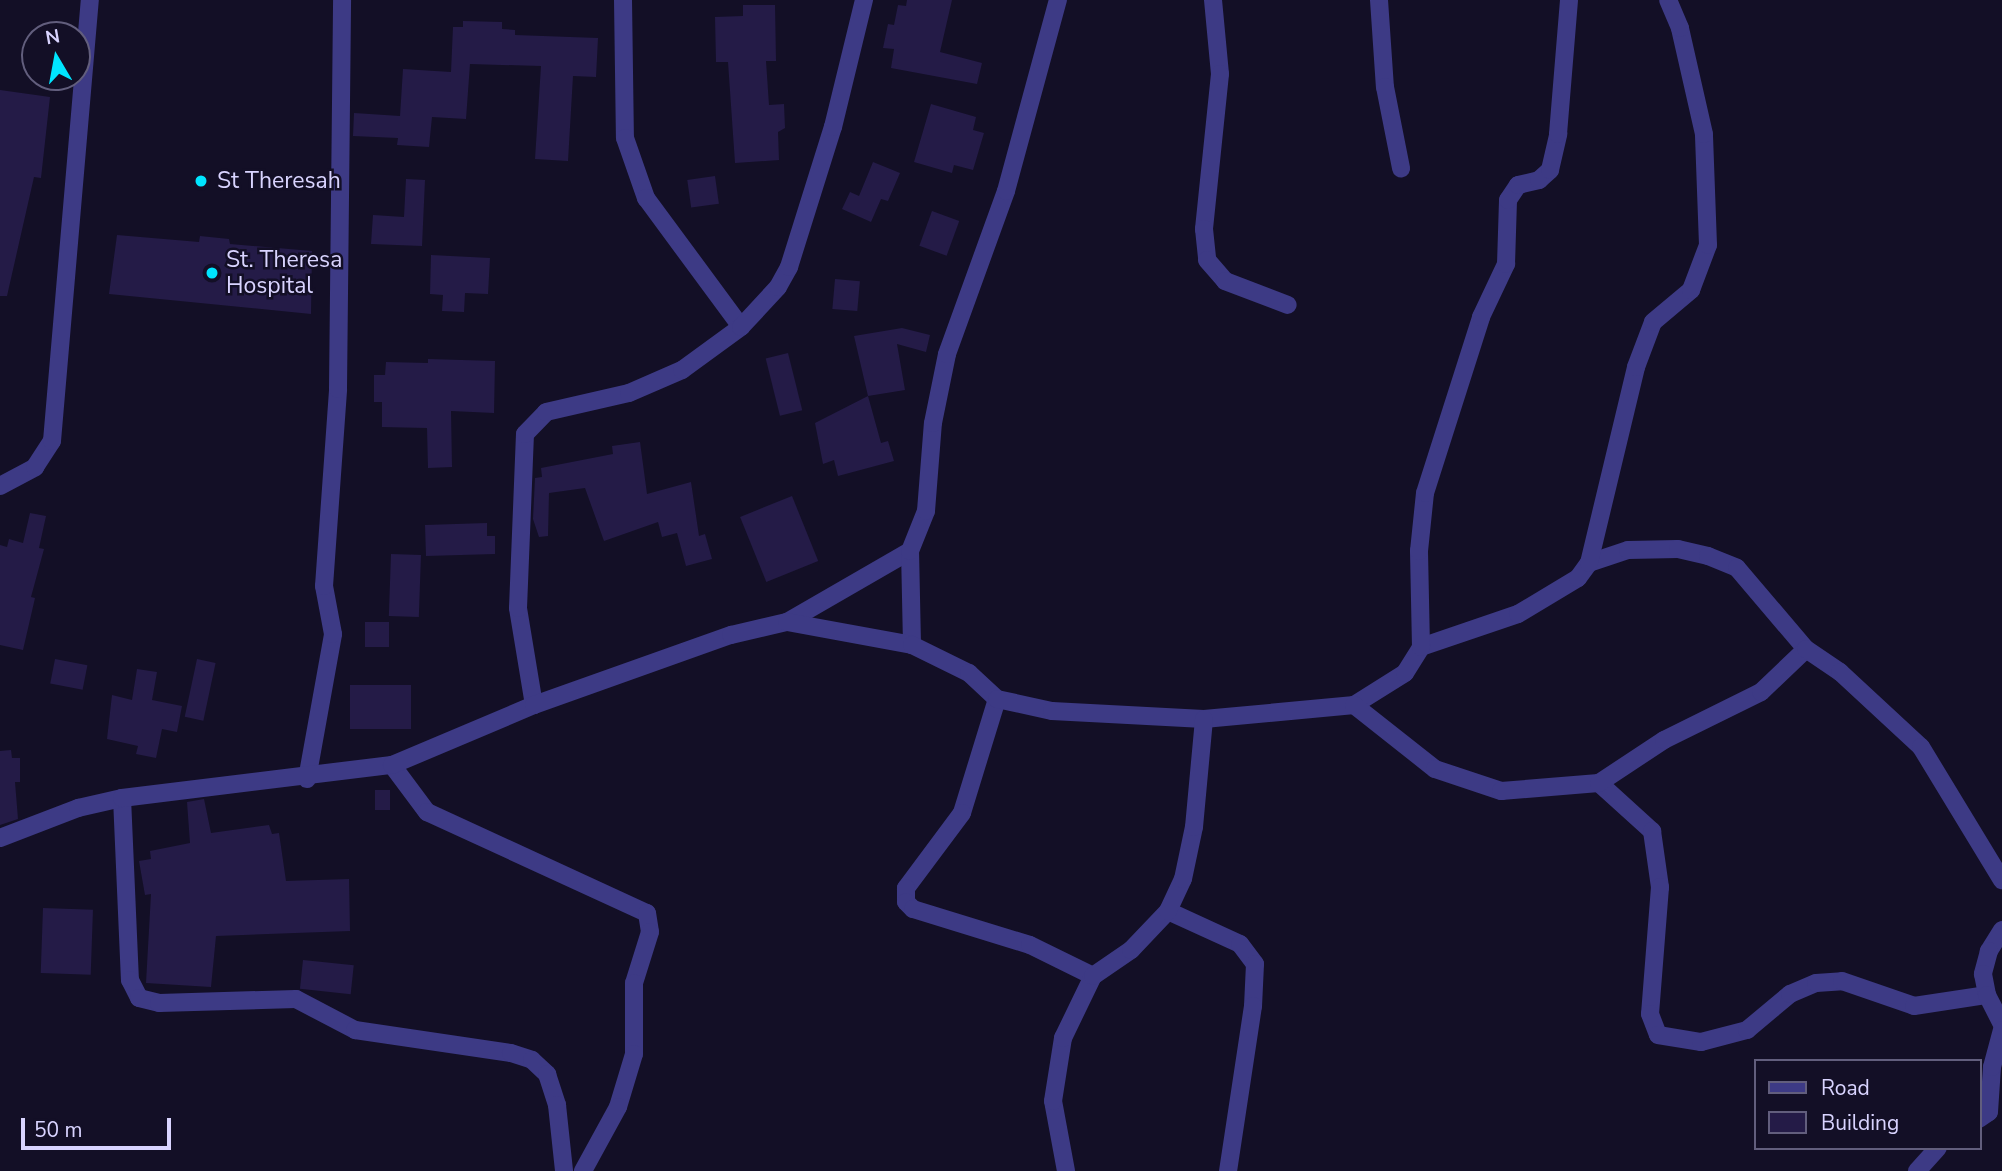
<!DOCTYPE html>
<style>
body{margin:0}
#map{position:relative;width:2002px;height:1171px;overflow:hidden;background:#130f26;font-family:"Nunito Sans",sans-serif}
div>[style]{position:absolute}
.building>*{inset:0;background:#241b47;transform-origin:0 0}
.street>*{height:18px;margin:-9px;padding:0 9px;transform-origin:9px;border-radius:9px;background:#3d3a85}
.dots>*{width:19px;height:19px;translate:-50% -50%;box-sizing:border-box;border:4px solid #130f26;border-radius:50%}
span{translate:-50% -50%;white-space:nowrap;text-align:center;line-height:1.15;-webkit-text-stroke:5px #130f26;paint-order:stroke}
.poi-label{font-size:23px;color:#d9d4ff}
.left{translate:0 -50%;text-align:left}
.legend{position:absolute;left:1754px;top:1059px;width:228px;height:91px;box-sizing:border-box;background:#130f26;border:2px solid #625e7d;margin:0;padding:9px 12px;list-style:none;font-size:21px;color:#d9d4ff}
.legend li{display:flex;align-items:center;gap:14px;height:35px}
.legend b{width:35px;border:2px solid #625e7d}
.north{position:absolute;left:21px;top:21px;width:70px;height:70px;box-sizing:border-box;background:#130f26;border:2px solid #625e7d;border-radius:50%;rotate:350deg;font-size:19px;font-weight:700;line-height:28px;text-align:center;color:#d9d4ff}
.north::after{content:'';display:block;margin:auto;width:24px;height:32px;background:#00e5ff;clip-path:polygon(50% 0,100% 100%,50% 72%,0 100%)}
.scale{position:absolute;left:21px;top:1118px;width:150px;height:32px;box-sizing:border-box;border:4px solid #d9d4ff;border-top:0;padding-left:9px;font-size:21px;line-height:24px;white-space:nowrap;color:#d9d4ff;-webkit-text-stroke:5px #130f26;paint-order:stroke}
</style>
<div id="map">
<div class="building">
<div style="clip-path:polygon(907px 0,952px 0,940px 52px,982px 63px,977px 84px,891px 68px,894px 49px,883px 48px,888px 24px,894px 25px,898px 5px,906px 6px)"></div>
<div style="clip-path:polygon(743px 5px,775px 5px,776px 61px,766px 61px,769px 105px,784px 104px,785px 128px,778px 132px,779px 160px,735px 163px,728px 62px,716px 62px,715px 17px,743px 16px)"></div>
<div style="clip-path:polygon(463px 21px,502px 22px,502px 29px,515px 30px,515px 35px,598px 38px,596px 77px,573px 76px,568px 161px,535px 159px,541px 66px,470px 64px,466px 119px,432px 117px,429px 147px,397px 145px,398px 138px,353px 136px,354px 113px,400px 116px,403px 69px,451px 72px,453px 27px,463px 27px)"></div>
<div style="clip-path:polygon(0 90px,50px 97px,41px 178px,34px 177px,7px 296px,0 296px)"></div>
<div style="clip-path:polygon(931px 104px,976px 117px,973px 130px,984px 133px,973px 170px,954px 165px,952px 173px,914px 162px)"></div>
<div style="clip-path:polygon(873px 162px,900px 173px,888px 201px,881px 199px,871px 222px,842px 209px,850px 192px,859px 196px)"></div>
<div style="left:715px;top:176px;width:28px;height:28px;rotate:82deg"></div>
<div style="clip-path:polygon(406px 179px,425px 180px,422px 246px,371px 244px,373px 215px,404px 217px)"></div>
<div style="left:932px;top:211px;width:29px;height:37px;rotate:20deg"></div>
<div style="clip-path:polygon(117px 235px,199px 242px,200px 236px,229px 239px,230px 244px,312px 251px,311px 314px,109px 294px)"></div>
<div style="clip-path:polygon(431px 255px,490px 258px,488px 294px,465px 293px,464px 312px,442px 311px,443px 295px,430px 294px)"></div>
<div style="left:835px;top:279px;width:25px;height:30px;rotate:5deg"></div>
<div style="clip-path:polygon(902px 328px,930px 335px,926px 352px,897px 344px,905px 390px,868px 396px,881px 443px,888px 441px,894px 461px,838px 476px,834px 460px,823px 464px,815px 423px,868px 396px,854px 336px)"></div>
<div style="left:788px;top:353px;width:59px;height:23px;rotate:76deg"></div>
<div style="clip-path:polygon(428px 359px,495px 361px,494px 413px,451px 411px,452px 467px,428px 468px,427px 428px,382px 427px,382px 402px,374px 402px,374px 375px,385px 375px,386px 362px,428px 363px)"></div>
<div style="clip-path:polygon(640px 442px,647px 494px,691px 482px,699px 536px,705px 534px,712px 559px,686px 566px,677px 533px,662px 537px,658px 522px,604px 541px,585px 488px,549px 493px,548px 536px,539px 537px,533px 519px,535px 478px,542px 477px,541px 468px,613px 454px,612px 446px)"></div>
<div style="left:792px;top:496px;width:70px;height:56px;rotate:68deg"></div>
<div style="clip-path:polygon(30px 513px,46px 516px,39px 548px,44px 549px,31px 597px,35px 598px,23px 650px,0 645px,0 545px,7px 547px,9px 539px,23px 543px)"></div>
<div style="clip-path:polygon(487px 523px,487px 536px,495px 536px,495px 554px,426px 556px,425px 525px)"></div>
<div style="left:391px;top:554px;width:30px;height:62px;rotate:2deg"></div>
<div style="left:365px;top:622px;width:24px;height:25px"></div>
<div style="left:55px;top:659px;width:33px;height:25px;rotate:11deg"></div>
<div style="left:197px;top:659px;width:19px;height:59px;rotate:12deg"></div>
<div style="clip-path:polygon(137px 669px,157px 672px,152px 700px,182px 706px,177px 732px,162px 729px,156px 758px,136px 754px,138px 746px,107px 739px,112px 695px,132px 700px)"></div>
<div style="left:350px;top:685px;width:61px;height:44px"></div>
<div style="clip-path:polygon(11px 750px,12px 758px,20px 758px,20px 782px,15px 782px,18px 819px,0 825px,0 751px)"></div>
<div style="left:375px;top:790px;width:15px;height:20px"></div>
<div style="clip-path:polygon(204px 799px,211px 833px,269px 825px,272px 834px,279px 833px,286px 881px,349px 879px,350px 931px,216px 936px,211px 987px,146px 983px,151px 894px,145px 895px,139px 861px,151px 859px,150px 851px,190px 843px,187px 802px)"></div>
<div style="left:43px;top:908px;width:50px;height:65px;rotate:2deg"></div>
<div style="left:303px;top:960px;width:51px;height:29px;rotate:6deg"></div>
</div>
<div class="street">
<div style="left:623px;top:0;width:138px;rotate:89.2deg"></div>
<div style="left:625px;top:138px;width:64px;rotate:70.7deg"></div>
<div style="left:646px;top:198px;width:160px;rotate:53.6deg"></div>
<div style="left:1213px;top:0;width:74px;rotate:84.6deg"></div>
<div style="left:1220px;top:74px;width:156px;rotate:95.9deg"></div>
<div style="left:1204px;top:229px;width:31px;rotate:84deg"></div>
<div style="left:1207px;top:260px;width:28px;rotate:49deg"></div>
<div style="left:1225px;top:281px;width:67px;rotate:20.9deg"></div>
<div style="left:1379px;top:0;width:87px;rotate:86.1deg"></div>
<div style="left:1385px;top:87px;width:83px;rotate:78.8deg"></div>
<div style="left:0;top:486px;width:40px;rotate:-28deg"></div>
<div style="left:35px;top:467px;width:31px;rotate:-57deg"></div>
<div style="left:52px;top:441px;width:443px;rotate:-85.1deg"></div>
<div style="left:1589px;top:563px;width:41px;rotate:-18.4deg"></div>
<div style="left:1628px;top:550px;width:50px;rotate:-1.1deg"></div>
<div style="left:1678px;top:549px;width:31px;rotate:13deg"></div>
<div style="left:1708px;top:556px;width:31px;rotate:22deg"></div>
<div style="left:1737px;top:568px;width:106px;rotate:49.6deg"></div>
<div style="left:787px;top:622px;width:142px;rotate:-30deg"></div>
<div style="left:912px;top:645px;width:94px;rotate:-91.2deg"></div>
<div style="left:910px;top:551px;width:43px;rotate:-68.2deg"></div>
<div style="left:926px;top:511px;width:88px;rotate:-85.5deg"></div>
<div style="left:933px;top:423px;width:70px;rotate:-78.5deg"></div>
<div style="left:947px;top:354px;width:173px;rotate:-70.1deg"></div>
<div style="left:1006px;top:191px;width:198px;rotate:-74.8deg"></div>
<div style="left:1421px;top:647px;width:102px;rotate:-18.8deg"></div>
<div style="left:1518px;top:614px;width:70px;rotate:-31deg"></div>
<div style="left:1578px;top:578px;width:19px;rotate:-54deg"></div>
<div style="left:1589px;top:563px;width:202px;rotate:-76.5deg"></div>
<div style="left:1636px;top:367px;width:48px;rotate:-69.3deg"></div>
<div style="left:1653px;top:322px;width:50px;rotate:-40.1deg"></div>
<div style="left:1691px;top:290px;width:48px;rotate:-69.3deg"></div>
<div style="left:1708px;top:245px;width:111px;rotate:-92.1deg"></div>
<div style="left:1704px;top:134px;width:109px;rotate:-102.8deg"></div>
<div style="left:1680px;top:28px;width:30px;rotate:-113deg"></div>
<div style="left:997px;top:699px;width:119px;rotate:107.1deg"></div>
<div style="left:962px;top:813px;width:94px;rotate:126.7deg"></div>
<div style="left:906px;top:888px;width:14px;rotate:90deg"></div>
<div style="left:906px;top:902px;width:10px;rotate:45deg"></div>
<div style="left:913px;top:909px;width:122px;rotate:17.1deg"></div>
<div style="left:1030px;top:945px;width:70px;rotate:26.2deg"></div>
<div style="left:534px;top:705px;width:98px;rotate:-99.4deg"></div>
<div style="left:518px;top:608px;width:174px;rotate:-87.7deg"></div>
<div style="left:525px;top:434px;width:30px;rotate:-46deg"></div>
<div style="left:546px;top:412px;width:85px;rotate:-12.9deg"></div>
<div style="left:629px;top:393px;width:58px;rotate:-23.5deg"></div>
<div style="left:682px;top:370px;width:73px;rotate:-36.1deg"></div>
<div style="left:741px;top:327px;width:54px;rotate:-47.2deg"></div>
<div style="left:778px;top:287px;width:23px;rotate:-61deg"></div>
<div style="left:789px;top:267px;width:147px;rotate:-72.6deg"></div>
<div style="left:833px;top:127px;width:131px;rotate:-76.3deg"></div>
<div style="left:1354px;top:705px;width:60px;rotate:-32.1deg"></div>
<div style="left:1405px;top:673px;width:31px;rotate:-58deg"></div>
<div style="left:1421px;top:647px;width:96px;rotate:-91.2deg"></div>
<div style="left:1419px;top:551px;width:58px;rotate:-84.1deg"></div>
<div style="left:1425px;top:493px;width:185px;rotate:-72.3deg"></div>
<div style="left:1481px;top:317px;width:59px;rotate:-64.7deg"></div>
<div style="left:1506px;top:264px;width:64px;rotate:-88.2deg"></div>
<div style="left:1508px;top:200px;width:18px;rotate:-56deg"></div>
<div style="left:1518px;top:185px;width:22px;rotate:-13deg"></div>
<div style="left:1539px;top:180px;width:15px;rotate:-42deg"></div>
<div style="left:1550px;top:170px;width:37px;rotate:-77deg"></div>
<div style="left:1558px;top:134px;width:134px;rotate:-85.3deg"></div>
<div style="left:392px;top:765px;width:59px;rotate:53.3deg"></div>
<div style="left:427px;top:812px;width:242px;rotate:24.7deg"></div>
<div style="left:647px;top:913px;width:19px;rotate:81deg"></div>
<div style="left:650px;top:932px;width:53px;rotate:107.4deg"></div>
<div style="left:634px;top:983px;width:71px;rotate:90deg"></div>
<div style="left:634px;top:1054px;width:55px;rotate:106.8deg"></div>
<div style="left:618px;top:1107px;width:73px;rotate:118.7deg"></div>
<div style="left:307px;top:779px;width:147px;rotate:-79.8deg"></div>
<div style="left:333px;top:634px;width:49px;rotate:-100.6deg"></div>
<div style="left:324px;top:586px;width:197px;rotate:-85.9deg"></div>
<div style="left:338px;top:389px;width:389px;rotate:-89.4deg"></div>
<div style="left:1599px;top:783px;width:72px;rotate:42.2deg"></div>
<div style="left:1652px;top:831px;width:57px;rotate:81.9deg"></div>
<div style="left:1660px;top:887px;width:127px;rotate:94.5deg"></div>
<div style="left:1650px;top:1014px;width:22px;rotate:69deg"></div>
<div style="left:1658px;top:1035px;width:44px;rotate:9.2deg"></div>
<div style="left:1701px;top:1042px;width:48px;rotate:-14.6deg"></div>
<div style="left:1747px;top:1030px;width:56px;rotate:-39.9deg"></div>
<div style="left:1790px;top:994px;width:28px;rotate:-23deg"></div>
<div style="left:1816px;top:983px;width:26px;rotate:-4deg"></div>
<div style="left:1842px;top:981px;width:76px;rotate:19.1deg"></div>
<div style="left:1914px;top:1006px;width:74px;rotate:-8.6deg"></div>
<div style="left:122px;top:798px;width:182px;rotate:87.5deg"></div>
<div style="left:130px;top:980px;width:20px;rotate:63deg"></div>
<div style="left:139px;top:998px;width:21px;rotate:14deg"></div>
<div style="left:159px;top:1003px;width:137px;rotate:-1.7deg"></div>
<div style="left:296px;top:999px;width:67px;rotate:27.7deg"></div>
<div style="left:355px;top:1030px;width:158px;rotate:8.4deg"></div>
<div style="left:511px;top:1053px;width:22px;rotate:18deg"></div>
<div style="left:532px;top:1060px;width:21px;rotate:43deg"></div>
<div style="left:547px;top:1074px;width:33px;rotate:72deg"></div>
<div style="left:557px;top:1105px;width:66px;rotate:83.9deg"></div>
<div style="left:0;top:838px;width:84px;rotate:-21deg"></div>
<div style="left:78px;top:808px;width:45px;rotate:-12.8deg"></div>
<div style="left:122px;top:798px;width:272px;rotate:-7deg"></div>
<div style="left:392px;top:765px;width:154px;rotate:-22.9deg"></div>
<div style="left:534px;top:705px;width:209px;rotate:-19.6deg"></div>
<div style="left:731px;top:635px;width:57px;rotate:-13.1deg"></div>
<div style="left:787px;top:622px;width:127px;rotate:10.4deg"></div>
<div style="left:912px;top:645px;width:64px;rotate:26.2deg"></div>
<div style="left:969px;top:673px;width:38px;rotate:43deg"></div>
<div style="left:997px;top:699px;width:56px;rotate:12.3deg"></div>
<div style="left:1052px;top:711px;width:152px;rotate:3deg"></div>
<div style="left:1204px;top:719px;width:151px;rotate:-5.3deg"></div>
<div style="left:1354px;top:705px;width:103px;rotate:38.3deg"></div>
<div style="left:1435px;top:769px;width:70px;rotate:18.4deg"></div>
<div style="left:1501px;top:791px;width:98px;rotate:-4.7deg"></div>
<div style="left:1599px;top:783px;width:78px;rotate:-33.5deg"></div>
<div style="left:1664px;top:740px;width:108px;rotate:-26.3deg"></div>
<div style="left:1761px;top:692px;width:62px;rotate:-43.7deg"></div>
<div style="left:1806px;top:649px;width:41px;rotate:34.1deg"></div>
<div style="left:1840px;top:672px;width:110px;rotate:42.8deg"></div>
<div style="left:1921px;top:747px;width:156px;rotate:58.7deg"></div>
<div style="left:1168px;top:911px;width:79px;rotate:24.6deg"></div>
<div style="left:1240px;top:944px;width:25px;rotate:53deg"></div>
<div style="left:1255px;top:964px;width:42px;rotate:92.7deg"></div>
<div style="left:1253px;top:1006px;width:167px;rotate:98.6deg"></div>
<div style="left:2002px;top:930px;width:25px;rotate:122deg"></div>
<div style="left:1989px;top:951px;width:24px;rotate:105deg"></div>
<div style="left:1983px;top:974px;width:21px;rotate:79deg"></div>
<div style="left:1987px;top:995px;width:33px;rotate:63deg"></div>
<div style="left:1979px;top:1119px;width:12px;rotate:-35deg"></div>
<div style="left:1989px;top:1112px;width:45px;rotate:-86.2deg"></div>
<div style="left:1992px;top:1067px;width:38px;rotate:-75deg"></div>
<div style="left:1066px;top:1171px;width:71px;rotate:-100.5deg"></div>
<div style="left:1053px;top:1101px;width:64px;rotate:-81deg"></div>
<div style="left:1063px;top:1038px;width:69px;rotate:-64.2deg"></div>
<div style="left:1093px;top:976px;width:46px;rotate:-34.4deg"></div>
<div style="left:1131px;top:950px;width:54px;rotate:-46.5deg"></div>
<div style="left:1168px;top:911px;width:35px;rotate:-65deg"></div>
<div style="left:1183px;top:879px;width:53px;rotate:-78.1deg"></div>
<div style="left:1194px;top:827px;width:108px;rotate:-84.7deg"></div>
<div style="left:1917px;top:1171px;width:31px;rotate:-48deg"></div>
</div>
<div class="dots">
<div style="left:201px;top:181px;background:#00e5ff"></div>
<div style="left:212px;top:273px;background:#00e5ff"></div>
</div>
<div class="poi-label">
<span class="left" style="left:217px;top:181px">St Theresah</span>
<span class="left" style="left:226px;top:273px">St. Theresa<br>Hospital</span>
</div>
<ul class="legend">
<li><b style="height:9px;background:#3d3a85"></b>Road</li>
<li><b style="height:19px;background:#241b47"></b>Building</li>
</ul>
<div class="north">N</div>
<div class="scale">50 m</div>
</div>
